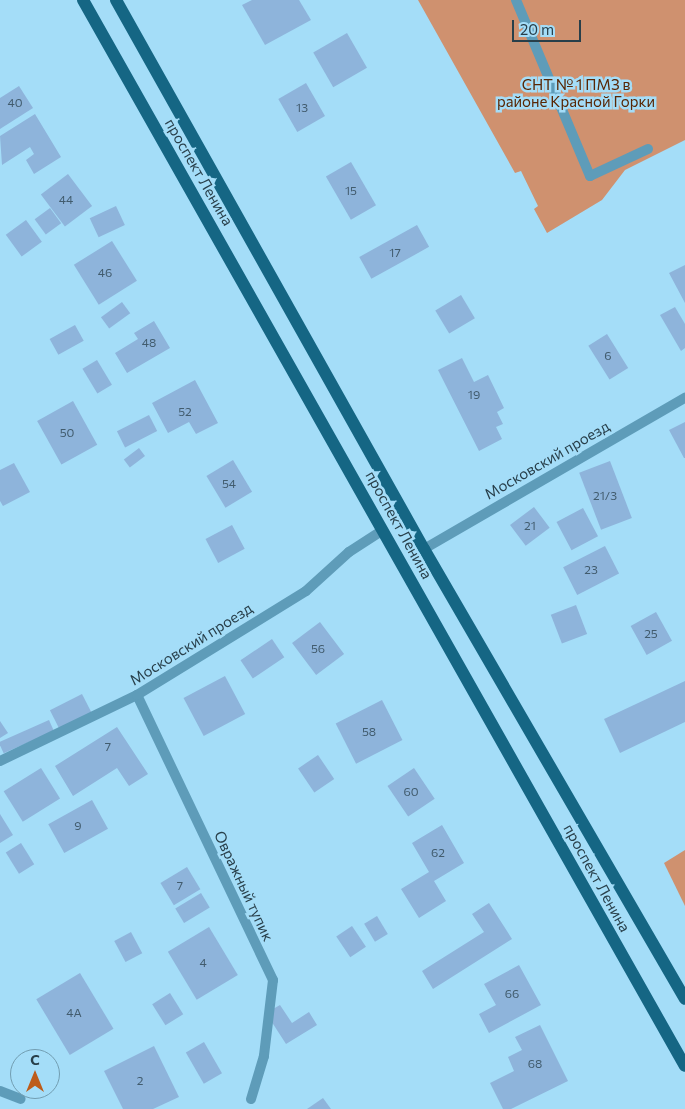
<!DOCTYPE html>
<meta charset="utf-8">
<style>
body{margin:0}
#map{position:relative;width:685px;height:1109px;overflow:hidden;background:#a4ddf8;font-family:Commissioner,sans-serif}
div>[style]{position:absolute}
.green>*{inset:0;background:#cf916f}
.building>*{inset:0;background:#8eb4db;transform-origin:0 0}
.service>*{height:10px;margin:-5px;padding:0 5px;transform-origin:5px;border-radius:5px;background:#5e9cb9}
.minor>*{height:10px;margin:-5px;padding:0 5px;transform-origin:5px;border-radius:5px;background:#5e9cb9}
.primary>*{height:12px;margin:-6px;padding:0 6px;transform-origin:6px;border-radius:6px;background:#156684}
span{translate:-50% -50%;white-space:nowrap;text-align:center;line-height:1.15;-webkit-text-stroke:5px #a4ddf8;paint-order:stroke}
.number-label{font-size:12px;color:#425c6e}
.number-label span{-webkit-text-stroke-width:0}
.park-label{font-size:15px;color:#582604}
.street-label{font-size:15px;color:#283f4a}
.north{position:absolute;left:10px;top:1049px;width:50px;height:50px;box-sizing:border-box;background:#a4ddf8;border:1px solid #729eb2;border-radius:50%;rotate:0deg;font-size:14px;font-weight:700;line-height:20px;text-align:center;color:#283f4a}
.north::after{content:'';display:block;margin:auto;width:18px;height:22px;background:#bd5c1a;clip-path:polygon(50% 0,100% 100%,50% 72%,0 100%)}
.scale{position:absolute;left:512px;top:20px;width:69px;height:22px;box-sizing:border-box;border:2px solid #283f4a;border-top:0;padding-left:6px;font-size:15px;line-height:18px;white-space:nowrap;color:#283f4a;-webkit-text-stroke:4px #a4ddf8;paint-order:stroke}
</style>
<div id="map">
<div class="green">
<div style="clip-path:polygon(418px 0,685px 0,685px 140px,625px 170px,602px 200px,547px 233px,534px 209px,538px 206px,521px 171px,515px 173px)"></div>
<div style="clip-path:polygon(685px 850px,685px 906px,664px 863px)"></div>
</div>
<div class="building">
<div style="clip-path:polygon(252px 0,299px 0,311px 20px,265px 45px,242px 5px)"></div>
<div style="left:347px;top:33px;width:40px;height:39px;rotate:60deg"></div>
<div style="left:306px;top:83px;width:38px;height:32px;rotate:60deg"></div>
<div style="clip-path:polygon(19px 86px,33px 108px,0 129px,0 98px)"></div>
<div style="clip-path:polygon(35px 114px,61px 157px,34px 174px,26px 160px,34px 154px,30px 147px,2px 165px,0 136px)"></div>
<div style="left:351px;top:162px;width:50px;height:29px;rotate:60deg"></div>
<div style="left:68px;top:174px;width:40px;height:34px;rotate:53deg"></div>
<div style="left:116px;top:206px;width:21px;height:29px;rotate:65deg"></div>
<div style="left:50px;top:208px;width:19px;height:19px;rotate:54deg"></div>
<div style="left:26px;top:220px;width:27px;height:25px;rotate:54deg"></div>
<div style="left:417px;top:225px;width:25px;height:66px;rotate:61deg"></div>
<div style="left:112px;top:241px;width:47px;height:45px;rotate:58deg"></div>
<div style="clip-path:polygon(685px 265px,685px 303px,669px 273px)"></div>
<div style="left:461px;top:295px;width:27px;height:30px;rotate:59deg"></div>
<div style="left:122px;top:302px;width:14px;height:26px;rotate:54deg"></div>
<div style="clip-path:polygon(675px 307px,685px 324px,685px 348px,681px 351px,660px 315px)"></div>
<div style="clip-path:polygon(154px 321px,170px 348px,127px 373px,115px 353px,138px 339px,134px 333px)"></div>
<div style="left:75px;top:325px;width:18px;height:29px;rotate:61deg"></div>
<div style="left:607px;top:334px;width:40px;height:22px;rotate:58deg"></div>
<div style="clip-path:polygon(462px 358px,474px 382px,488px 375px,504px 408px,497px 412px,503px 424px,496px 427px,502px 439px,479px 451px,438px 370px)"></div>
<div style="left:97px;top:360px;width:29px;height:17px;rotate:59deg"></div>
<div style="clip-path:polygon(195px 380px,218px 423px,196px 434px,189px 422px,168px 433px,152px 403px)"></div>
<div style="left:73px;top:401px;width:50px;height:41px;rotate:61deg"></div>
<div style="left:149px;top:415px;width:18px;height:36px;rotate:63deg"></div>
<div style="clip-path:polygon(685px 422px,685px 458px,684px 458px,669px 430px)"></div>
<div style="left:139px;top:448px;width:10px;height:19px;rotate:53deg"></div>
<div style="left:233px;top:460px;width:37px;height:31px;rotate:59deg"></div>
<div style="left:610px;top:461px;width:61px;height:33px;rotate:69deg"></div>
<div style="clip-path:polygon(14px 463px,30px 492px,3px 506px,0 501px,0 470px)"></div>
<div style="left:534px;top:507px;width:26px;height:30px;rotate:53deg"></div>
<div style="left:583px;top:508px;width:32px;height:30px;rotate:62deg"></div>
<div style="left:232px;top:525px;width:27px;height:30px;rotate:62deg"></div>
<div style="left:605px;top:546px;width:31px;height:47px;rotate:63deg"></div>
<div style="left:576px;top:605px;width:31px;height:27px;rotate:69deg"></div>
<div style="left:656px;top:612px;width:33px;height:29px;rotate:61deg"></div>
<div style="left:320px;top:622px;width:40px;height:35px;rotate:53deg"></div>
<div style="left:272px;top:639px;width:22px;height:38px;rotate:56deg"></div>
<div style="left:225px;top:676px;width:43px;height:47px;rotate:62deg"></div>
<div style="clip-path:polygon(685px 681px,685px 722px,620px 753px,604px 719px)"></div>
<div style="left:82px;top:694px;width:22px;height:36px;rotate:63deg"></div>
<div style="left:382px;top:700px;width:45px;height:52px;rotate:63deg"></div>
<div style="left:49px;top:720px;width:12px;height:55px;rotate:66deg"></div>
<div style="clip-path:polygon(0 721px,8px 733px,0 738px)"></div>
<div style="clip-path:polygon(117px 727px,148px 774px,129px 786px,117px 768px,73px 796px,55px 766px)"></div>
<div style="left:318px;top:755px;width:29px;height:24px;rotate:56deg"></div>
<div style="left:41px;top:768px;width:36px;height:44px;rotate:58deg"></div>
<div style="left:414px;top:768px;width:37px;height:32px;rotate:56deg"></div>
<div style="left:92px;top:800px;width:33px;height:50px;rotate:61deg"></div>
<div style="clip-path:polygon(0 814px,13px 835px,0 843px)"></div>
<div style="clip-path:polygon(442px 825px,464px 863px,434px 881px,446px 901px,419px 918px,401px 889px,429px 872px,412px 843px)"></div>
<div style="left:21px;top:843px;width:25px;height:18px;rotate:58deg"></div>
<div style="left:187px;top:867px;width:26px;height:31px;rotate:59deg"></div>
<div style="left:201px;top:893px;width:17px;height:30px;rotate:59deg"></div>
<div style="clip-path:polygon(489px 903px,512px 939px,433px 989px,422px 971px,484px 932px,472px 914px)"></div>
<div style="left:377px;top:916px;width:21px;height:15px;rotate:59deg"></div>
<div style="left:352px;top:926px;width:25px;height:19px;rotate:56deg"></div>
<div style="left:209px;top:927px;width:56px;height:48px;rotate:59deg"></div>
<div style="left:131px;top:932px;width:24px;height:19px;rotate:62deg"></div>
<div style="clip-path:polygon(519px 965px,541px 1005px,489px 1033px,479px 1014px,496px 1005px,484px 984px)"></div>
<div style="left:80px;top:973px;width:65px;height:51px;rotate:59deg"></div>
<div style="left:170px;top:993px;width:25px;height:21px;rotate:58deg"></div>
<div style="clip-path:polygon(280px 1005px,292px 1023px,309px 1012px,317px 1025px,286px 1044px,266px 1013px)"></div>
<div style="clip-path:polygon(540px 1025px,568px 1081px,511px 1109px,503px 1109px,490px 1083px,514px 1071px,508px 1057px,522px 1050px,515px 1037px)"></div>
<div style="left:204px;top:1042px;width:36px;height:21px;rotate:60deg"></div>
<div style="clip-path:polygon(154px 1046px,179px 1097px,153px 1109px,123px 1109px,104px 1071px)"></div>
<div style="clip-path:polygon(323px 1098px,331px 1109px,307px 1109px)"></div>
</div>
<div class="service">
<div style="left:516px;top:0;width:191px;rotate:67.2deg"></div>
<div style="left:590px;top:176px;width:64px;rotate:-25deg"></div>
<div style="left:0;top:1091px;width:22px;rotate:21deg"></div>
</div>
<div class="minor">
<div style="left:424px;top:549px;width:302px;rotate:-30.1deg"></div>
<div style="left:137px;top:695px;width:316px;rotate:64.5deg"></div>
<div style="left:273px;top:980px;width:77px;rotate:96.8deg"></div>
<div style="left:264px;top:1056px;width:45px;rotate:106.8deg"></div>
<div style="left:0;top:761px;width:152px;rotate:-25.7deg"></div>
<div style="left:137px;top:695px;width:198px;rotate:-31.6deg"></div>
<div style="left:306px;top:591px;width:58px;rotate:-42.2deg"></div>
<div style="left:349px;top:552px;width:40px;rotate:-32.9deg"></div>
</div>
<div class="primary">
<div style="left:83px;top:0;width:1224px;rotate:60.55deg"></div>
<div style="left:116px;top:0;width:629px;rotate:60.71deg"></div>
<div style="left:424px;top:549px;width:520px;rotate:59.89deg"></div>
</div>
<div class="number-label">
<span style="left:15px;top:103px">40</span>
<span style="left:302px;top:108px">13</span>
<span style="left:351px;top:191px">15</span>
<span style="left:66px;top:200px">44</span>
<span style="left:395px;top:253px">17</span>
<span style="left:105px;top:273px">46</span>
<span style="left:149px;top:343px">48</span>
<span style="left:608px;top:356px">6</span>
<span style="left:474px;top:395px">19</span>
<span style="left:185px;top:412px">52</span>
<span style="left:67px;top:433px">50</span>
<span style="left:229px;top:484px">54</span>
<span style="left:605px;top:496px">21/3</span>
<span style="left:530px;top:526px">21</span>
<span style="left:591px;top:570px">23</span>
<span style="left:651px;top:634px">25</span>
<span style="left:318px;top:649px">56</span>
<span style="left:369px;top:732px">58</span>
<span style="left:108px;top:747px">7</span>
<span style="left:411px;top:792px">60</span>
<span style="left:78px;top:826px">9</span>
<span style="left:438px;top:853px">62</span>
<span style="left:180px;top:886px">7</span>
<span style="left:203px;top:963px">4</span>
<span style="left:512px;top:994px">66</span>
<span style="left:74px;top:1013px">4А</span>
<span style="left:535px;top:1064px">68</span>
<span style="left:140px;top:1081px">2</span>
</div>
<div class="park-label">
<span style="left:576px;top:93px">СНТ № 1 ПМЗ в<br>районе Красной Горки</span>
</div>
<div class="street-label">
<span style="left:199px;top:172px;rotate:60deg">проспект Ленина</span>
<span style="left:547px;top:460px;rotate:-30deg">Московский проезд</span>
<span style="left:399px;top:525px;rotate:61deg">проспект Ленина</span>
<span style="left:191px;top:644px;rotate:-32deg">Московский проезд</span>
<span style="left:597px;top:878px;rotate:61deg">проспект Ленина</span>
<span style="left:244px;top:886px;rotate:65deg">Овражный тупик</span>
</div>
<div class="north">С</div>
<div class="scale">20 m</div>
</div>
